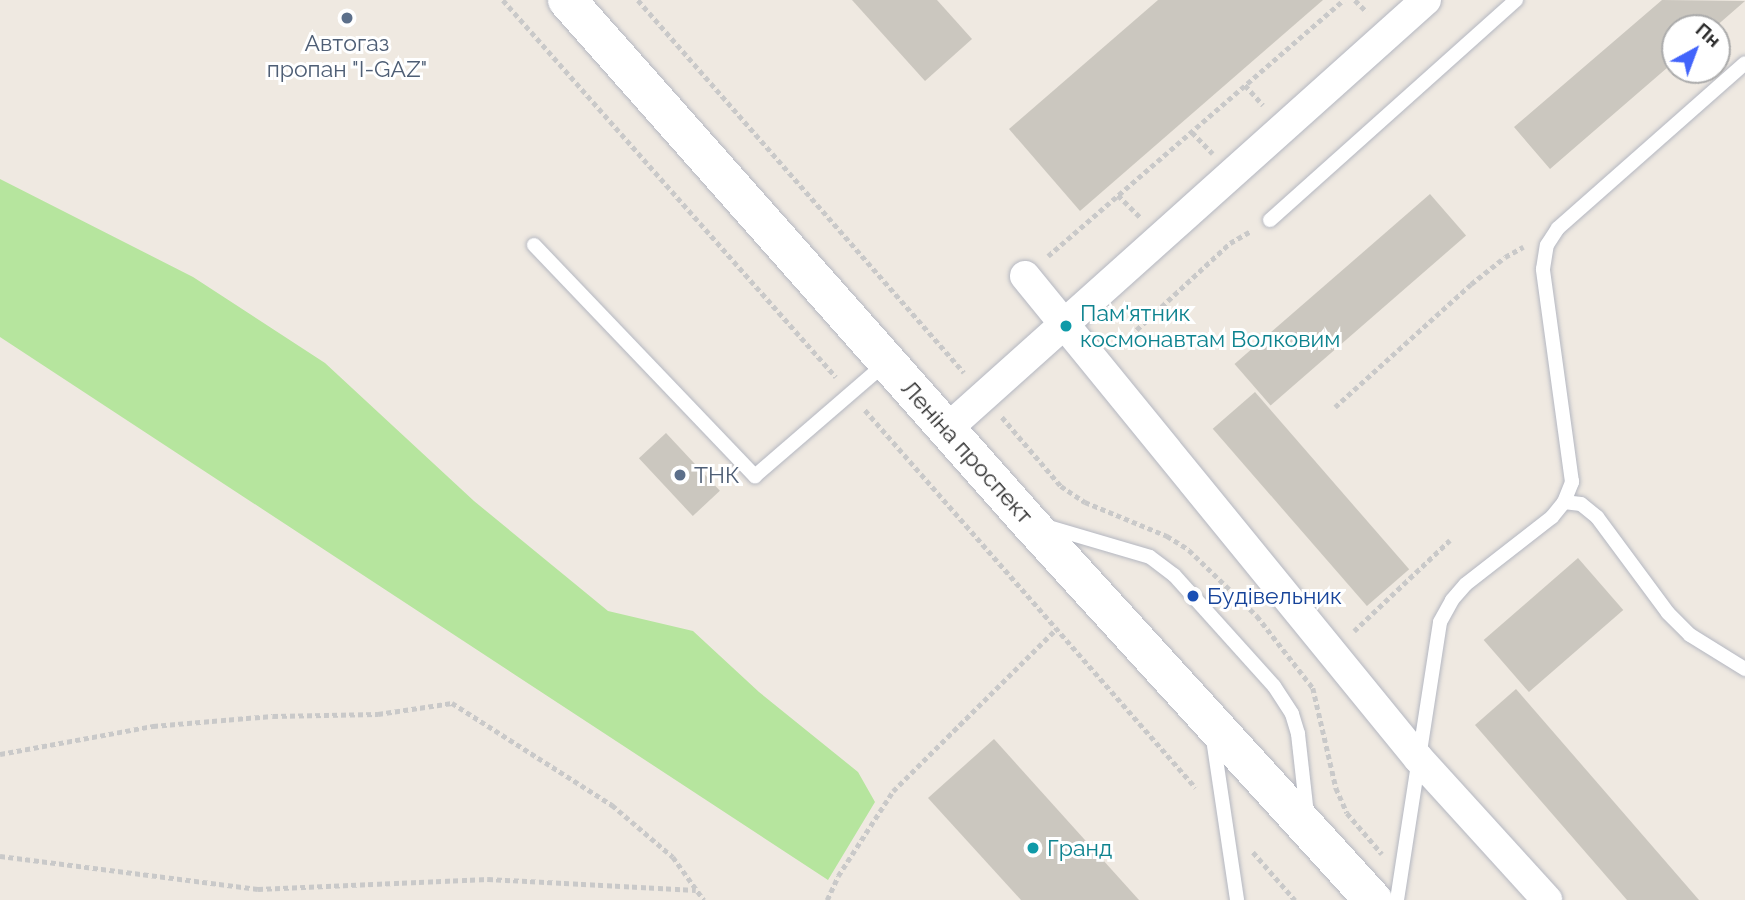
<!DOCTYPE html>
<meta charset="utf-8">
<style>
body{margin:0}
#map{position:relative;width:1745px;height:900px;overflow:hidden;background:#efe9e1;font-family:Raleway,sans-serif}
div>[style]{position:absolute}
.green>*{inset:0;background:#b6e59e}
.building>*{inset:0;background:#cbc7bf;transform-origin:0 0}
.path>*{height:4.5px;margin-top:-2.25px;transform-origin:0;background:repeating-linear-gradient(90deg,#c9c9c9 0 5px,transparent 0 8.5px)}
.roads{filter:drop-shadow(0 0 2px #b4b7c1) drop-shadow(0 0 2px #b4b7c1)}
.lane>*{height:14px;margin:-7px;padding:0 7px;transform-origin:7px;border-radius:7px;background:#fff}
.street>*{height:30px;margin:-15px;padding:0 15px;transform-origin:15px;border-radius:15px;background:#fff}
.secondary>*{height:38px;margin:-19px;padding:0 19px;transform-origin:19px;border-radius:19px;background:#fff}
.dots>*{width:19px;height:19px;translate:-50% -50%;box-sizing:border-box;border:4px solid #fff;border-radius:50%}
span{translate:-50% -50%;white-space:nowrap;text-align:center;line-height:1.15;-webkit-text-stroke:6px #fff;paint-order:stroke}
.service-label{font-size:23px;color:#4e5e75}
.left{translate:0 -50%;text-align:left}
.culture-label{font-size:23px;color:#0d838f}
.street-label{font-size:23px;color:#2e2e2e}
.transit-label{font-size:23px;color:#164399}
.north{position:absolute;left:1661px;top:14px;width:70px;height:70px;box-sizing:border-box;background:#fff;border:2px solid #ababab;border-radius:50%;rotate:41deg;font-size:19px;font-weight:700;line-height:28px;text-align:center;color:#2e2e2e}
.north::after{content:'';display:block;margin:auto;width:24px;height:32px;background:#4264fb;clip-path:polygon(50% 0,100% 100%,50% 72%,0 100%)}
</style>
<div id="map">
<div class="green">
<div style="clip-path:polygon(0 179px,193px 277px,325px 363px,474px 501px,608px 611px,693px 631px,759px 692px,858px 772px,875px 802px,828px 880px,0 337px)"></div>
</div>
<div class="building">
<div style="clip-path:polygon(852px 0,937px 0,972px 39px,925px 81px)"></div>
<div style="clip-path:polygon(1158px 0,1323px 0,1080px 211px,1009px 129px)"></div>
<div style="clip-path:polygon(1662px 0,1745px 1px,1714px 28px,1675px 28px,1675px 61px,1550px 169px,1514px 127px)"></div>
<div style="left:1430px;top:194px;width:55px;height:259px;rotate:49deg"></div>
<div style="left:1255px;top:392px;width:235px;height:56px;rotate:49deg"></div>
<div style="left:666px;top:433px;width:79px;height:37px;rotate:47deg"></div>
<div style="left:1578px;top:558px;width:69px;height:125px;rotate:49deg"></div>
<div style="clip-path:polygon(1516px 689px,1699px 900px,1627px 900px,1475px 725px)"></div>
<div style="clip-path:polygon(994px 739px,1139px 900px,1021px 900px,928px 798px)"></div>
</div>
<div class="path">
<div style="left:503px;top:0;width:503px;rotate:48.55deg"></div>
<div style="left:638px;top:0;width:495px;rotate:48.8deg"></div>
<div style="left:1355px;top:0;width:17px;rotate:45deg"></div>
<div style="left:1245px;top:85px;width:27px;rotate:48deg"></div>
<div style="left:1192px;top:132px;width:30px;rotate:46deg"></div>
<div style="left:1118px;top:195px;width:31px;rotate:45deg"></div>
<div style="left:1048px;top:256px;width:391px;rotate:-40.9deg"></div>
<div style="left:1118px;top:347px;width:153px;rotate:-42.9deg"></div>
<div style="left:1230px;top:243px;width:24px;rotate:-30deg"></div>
<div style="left:1335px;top:407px;width:183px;rotate:-42.1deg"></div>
<div style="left:1471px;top:284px;width:43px;rotate:-38.5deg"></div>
<div style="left:1505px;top:257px;width:21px;rotate:-29deg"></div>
<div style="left:865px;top:410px;width:502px;rotate:48.79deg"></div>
<div style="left:1002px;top:417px;width:91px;rotate:49.5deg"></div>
<div style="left:1061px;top:486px;width:29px;rotate:34deg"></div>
<div style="left:1085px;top:502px;width:89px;rotate:22.5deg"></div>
<div style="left:1167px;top:536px;width:26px;rotate:32deg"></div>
<div style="left:1189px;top:550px;width:95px;rotate:44.1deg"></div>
<div style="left:1257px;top:616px;width:91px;rotate:52.1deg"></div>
<div style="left:1313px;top:688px;width:103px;rotate:77deg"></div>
<div style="left:1336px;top:788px;width:27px;rotate:66deg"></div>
<div style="left:1347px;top:813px;width:54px;rotate:49.5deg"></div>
<div style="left:1354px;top:631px;width:132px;rotate:-43.5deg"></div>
<div style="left:0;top:754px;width:156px;rotate:-10.4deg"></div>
<div style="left:153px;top:726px;width:120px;rotate:-4.8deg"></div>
<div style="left:273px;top:716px;width:105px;rotate:-1.1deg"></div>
<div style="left:378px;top:714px;width:75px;rotate:-8.5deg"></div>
<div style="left:452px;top:703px;width:190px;rotate:32.5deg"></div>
<div style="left:612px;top:805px;width:80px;rotate:40.4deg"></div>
<div style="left:673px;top:857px;width:53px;rotate:54.2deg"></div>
<div style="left:1253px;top:852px;width:64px;rotate:48.8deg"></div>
<div style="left:0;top:856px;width:260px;rotate:7.3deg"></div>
<div style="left:258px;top:889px;width:230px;rotate:-2.5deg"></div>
<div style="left:488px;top:879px;width:208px;rotate:3deg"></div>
<div style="left:827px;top:900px;width:26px;rotate:-65deg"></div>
<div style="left:838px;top:876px;width:101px;rotate:-57.1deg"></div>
<div style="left:893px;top:791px;width:230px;rotate:-44.8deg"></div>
</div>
<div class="roads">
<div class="lane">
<div style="left:1270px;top:220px;width:330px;rotate:-41.8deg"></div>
<div style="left:534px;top:245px;width:320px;rotate:46.3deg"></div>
<div style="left:755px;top:476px;width:173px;rotate:-40.8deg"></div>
<div style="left:1564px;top:502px;width:17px;rotate:7deg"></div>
<div style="left:1581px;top:504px;width:21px;rotate:39deg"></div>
<div style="left:1597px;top:517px;width:119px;rotate:53.5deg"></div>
<div style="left:1668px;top:613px;width:31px;rotate:45deg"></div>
<div style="left:1690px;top:635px;width:65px;rotate:31.7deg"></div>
<div style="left:1045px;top:526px;width:109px;rotate:16.4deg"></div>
<div style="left:1150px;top:557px;width:30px;rotate:37deg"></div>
<div style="left:1174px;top:575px;width:149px;rotate:48deg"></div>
<div style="left:1274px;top:686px;width:33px;rotate:57deg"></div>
<div style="left:1292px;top:714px;width:21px;rotate:73deg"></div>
<div style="left:1298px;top:734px;width:81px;rotate:83.6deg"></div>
<div style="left:1213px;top:739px;width:163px;rotate:81.5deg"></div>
<div style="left:1397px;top:900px;width:281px;rotate:-81.2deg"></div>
<div style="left:1440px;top:622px;width:25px;rotate:-61deg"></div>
<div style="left:1452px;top:600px;width:21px;rotate:-49deg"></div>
<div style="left:1466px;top:584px;width:109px;rotate:-37.9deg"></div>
<div style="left:1552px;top:517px;width:19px;rotate:-51deg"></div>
<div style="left:1564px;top:502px;width:22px;rotate:-68deg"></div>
<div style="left:1572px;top:482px;width:215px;rotate:-97.8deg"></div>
<div style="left:1543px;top:269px;width:24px;rotate:-81deg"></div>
<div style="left:1547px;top:245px;width:20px;rotate:-57deg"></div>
<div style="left:1558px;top:228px;width:249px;rotate:-41.4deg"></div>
</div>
<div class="street">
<div style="left:1025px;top:276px;width:622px;rotate:50.81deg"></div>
<div style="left:1418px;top:758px;width:192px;rotate:47.7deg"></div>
<div style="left:947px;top:429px;width:643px;rotate:-41.85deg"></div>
</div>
<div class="secondary">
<div style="left:567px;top:0;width:696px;rotate:48.5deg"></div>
<div style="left:1028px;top:521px;width:513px;rotate:47.69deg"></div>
</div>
</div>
<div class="dots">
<div style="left:347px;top:18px;background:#5c6f8a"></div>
<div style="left:1066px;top:326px;background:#0f9aa8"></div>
<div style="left:680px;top:475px;background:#5c6f8a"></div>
<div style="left:1193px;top:596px;background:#1a4fb4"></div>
<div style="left:1033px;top:848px;background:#0f9aa8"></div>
</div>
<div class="service-label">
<span style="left:347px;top:56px">Автогаз<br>пропан "I-GAZ"</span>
<span class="left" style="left:694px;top:475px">ТНК</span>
</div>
<div class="culture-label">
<span class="left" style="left:1080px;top:326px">Пам'ятник<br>космонавтам Волковим</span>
<span class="left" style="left:1047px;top:848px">Гранд</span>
</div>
<div class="street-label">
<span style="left:967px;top:452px;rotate:48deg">Леніна проспект</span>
</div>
<div class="transit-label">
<span class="left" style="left:1207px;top:596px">Будівельник</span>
</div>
<div class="north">Пн</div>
</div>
